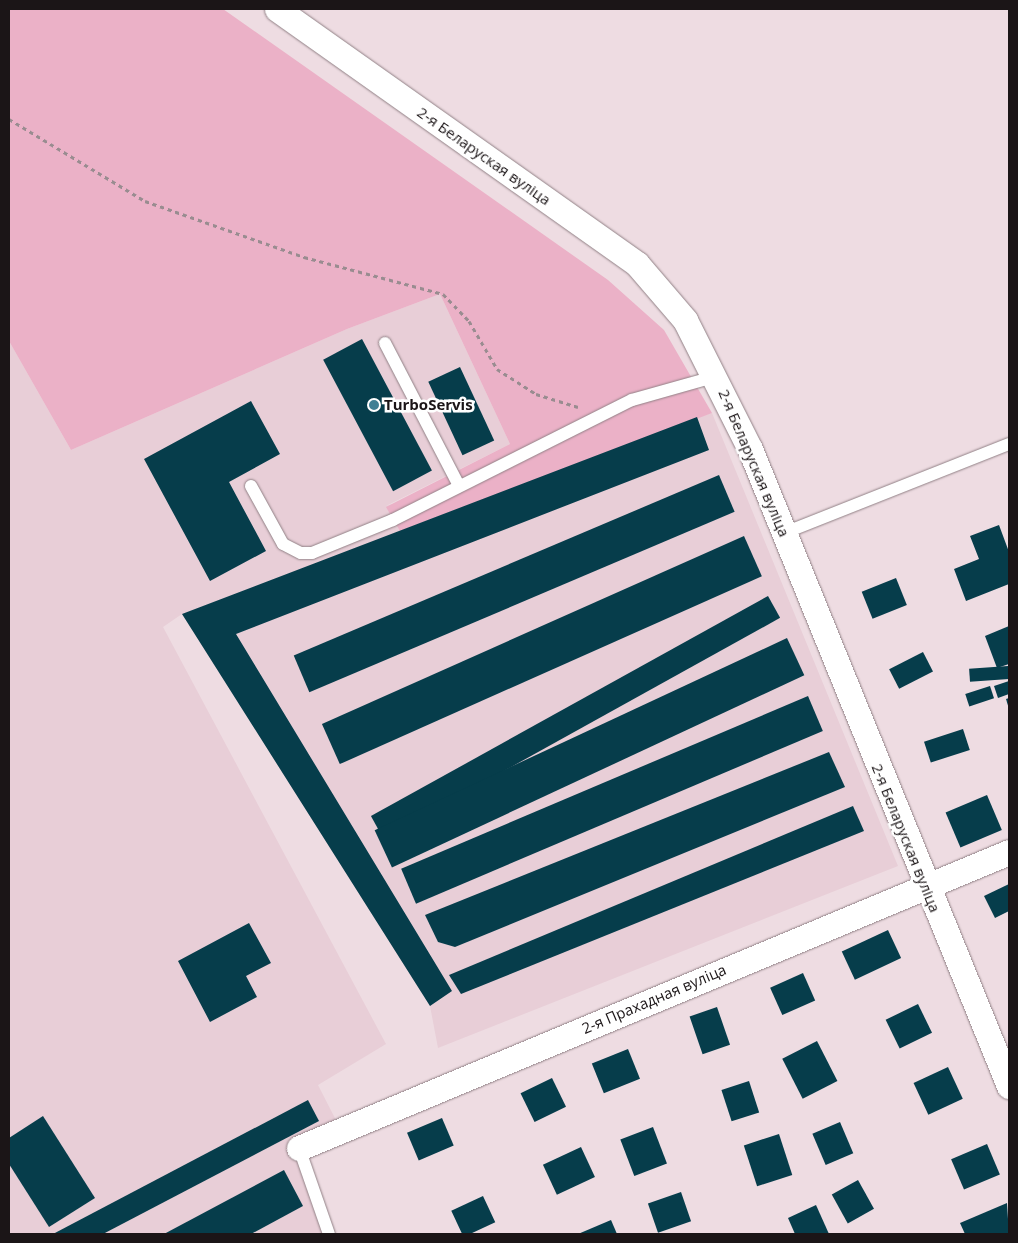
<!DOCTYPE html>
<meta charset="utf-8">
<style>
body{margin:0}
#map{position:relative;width:1018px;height:1243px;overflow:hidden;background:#eedce2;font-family:"Open Sans",sans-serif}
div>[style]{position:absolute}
.built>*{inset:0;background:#e8ced7}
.green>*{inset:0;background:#ebb1c7}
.building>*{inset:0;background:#063d4b;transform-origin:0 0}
.path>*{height:3px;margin-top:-1.5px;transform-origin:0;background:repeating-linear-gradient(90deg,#998c90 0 4px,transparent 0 8px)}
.roads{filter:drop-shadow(0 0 1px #918186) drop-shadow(0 0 1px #918186)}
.lane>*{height:12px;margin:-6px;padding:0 6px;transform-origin:6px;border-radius:6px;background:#fff}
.street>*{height:25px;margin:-12.5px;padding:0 12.5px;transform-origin:12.5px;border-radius:12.5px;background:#fff}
.dots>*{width:14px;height:14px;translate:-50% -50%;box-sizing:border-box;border:2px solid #fff;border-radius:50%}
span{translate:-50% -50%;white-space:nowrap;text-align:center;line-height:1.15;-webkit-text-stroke:5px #fff;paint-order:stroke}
.street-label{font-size:15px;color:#1b1517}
.poi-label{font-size:15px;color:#1b1517;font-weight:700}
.left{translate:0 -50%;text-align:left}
.frame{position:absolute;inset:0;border:10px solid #1b1517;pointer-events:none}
</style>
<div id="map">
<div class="built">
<div style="clip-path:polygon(440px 294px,510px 444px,386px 506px,712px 413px,898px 866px,438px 1048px,430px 1006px,182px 614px,163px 627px,386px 1044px,318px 1085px,341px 1130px,299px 1148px,329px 1234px,9px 1234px,9px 341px,71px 450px,347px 329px)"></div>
</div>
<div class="green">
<div style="clip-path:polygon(9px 9px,223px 9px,608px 280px,664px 330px,712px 413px,400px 531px,386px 507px,510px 444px,440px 294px,347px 329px,71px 450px,9px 341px)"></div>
</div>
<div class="building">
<div style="left:362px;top:339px;width:149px;height:44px;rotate:62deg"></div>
<div style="left:460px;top:367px;width:81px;height:35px;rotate:65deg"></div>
<div style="clip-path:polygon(251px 401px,280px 454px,229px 482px,266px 551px,210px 581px,144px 459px)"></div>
<div style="clip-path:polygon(697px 417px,709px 450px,236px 634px,452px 991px,430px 1006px,182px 614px)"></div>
<div style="left:719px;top:475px;width:40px;height:462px;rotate:67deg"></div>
<div style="clip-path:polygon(999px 525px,1009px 552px,1009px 584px,966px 601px,954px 569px,979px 559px,970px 536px)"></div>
<div style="left:744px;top:536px;width:44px;height:462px;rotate:66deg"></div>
<div style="left:896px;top:578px;width:29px;height:37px;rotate:68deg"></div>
<div style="left:768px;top:596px;width:25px;height:454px;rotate:61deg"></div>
<div style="clip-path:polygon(1009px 626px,1009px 664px,997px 668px,985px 636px)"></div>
<div style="left:787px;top:638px;width:41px;height:455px;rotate:65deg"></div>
<div style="left:923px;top:652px;width:22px;height:38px;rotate:63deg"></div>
<div style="left:1008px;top:666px;width:13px;height:39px;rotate:86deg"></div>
<div style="clip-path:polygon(1009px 681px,1009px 694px,998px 698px,994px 686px)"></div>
<div style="left:990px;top:686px;width:13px;height:26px;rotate:72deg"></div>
<div style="left:808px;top:696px;width:38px;height:442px;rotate:67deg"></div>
<div style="clip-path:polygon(1009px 698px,1009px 709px,1006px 699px)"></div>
<div style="left:963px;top:729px;width:22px;height:41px;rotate:72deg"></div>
<div style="clip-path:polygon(829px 752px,845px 787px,455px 947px,438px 942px,425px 915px)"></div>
<div style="left:987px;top:795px;width:38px;height:45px;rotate:67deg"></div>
<div style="clip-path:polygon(853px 806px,864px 831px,461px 994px,449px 975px)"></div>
<div style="clip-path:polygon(1009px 884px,1009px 911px,995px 918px,984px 896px)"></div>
<div style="clip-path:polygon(249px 923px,271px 963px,246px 976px,257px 997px,210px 1022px,178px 961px)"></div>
<div style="left:888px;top:930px;width:31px;height:51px;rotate:65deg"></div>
<div style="left:803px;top:973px;width:30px;height:36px;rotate:66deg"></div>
<div style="left:918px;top:1004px;width:32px;height:36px;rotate:64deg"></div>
<div style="left:717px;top:1007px;width:40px;height:29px;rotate:71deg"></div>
<div style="left:817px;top:1041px;width:45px;height:39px;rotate:63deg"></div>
<div style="left:628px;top:1049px;width:32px;height:39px;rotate:68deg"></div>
<div style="left:948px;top:1067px;width:35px;height:38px;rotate:65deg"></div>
<div style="left:552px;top:1078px;width:32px;height:35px;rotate:64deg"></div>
<div style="left:749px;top:1081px;width:33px;height:29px;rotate:72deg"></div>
<div style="clip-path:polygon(308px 1100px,319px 1121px,103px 1234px,53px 1234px)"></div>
<div style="clip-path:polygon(43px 1116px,95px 1198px,49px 1227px,9px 1164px,9px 1138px)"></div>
<div style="left:442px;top:1118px;width:30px;height:38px;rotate:67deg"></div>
<div style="left:840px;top:1122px;width:34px;height:30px;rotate:67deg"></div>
<div style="left:653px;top:1127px;width:39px;height:35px;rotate:69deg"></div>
<div style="left:779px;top:1134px;width:43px;height:37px;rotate:72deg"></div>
<div style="left:987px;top:1144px;width:33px;height:39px;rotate:67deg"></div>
<div style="left:581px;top:1147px;width:33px;height:42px;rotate:65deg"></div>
<div style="clip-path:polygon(284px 1170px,303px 1206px,251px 1234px,164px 1234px)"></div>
<div style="left:858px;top:1180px;width:33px;height:30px;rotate:61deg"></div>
<div style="left:681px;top:1192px;width:31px;height:35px;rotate:71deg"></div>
<div style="left:483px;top:1196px;width:29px;height:35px;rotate:65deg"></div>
<div style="clip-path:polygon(1007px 1203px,1009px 1234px,965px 1234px,960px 1223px)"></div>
<div style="clip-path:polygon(816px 1205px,829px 1234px,795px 1234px,788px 1218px)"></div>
<div style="clip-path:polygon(611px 1220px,617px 1234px,578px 1234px)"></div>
</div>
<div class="path">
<div style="left:9px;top:119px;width:159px;rotate:31.1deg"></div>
<div style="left:145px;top:201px;width:169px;rotate:19.4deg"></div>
<div style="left:304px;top:257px;width:144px;rotate:14.9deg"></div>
<div style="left:443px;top:294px;width:37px;rotate:46deg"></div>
<div style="left:469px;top:321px;width:56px;rotate:59.7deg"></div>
<div style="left:497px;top:369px;width:46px;rotate:32.7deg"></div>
<div style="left:536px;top:394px;width:44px;rotate:17.2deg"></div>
</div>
<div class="roads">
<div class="lane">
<div style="left:385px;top:343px;width:161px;rotate:62.6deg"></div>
<div style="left:251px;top:486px;width:66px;rotate:61.1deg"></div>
<div style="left:283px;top:544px;width:20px;rotate:27deg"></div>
<div style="left:301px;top:553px;width:11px"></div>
<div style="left:312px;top:553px;width:87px;rotate:-22.2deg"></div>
<div style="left:393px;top:520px;width:267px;rotate:-26.7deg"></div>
<div style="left:632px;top:400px;width:88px;rotate:-15.8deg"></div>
<div style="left:784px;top:533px;width:242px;rotate:-21.6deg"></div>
<div style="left:299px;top:1148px;width:91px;rotate:70.8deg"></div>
</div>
<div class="street">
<div style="left:277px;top:9px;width:441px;rotate:35.3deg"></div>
<div style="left:637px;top:264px;width:74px;rotate:49.4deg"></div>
<div style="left:685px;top:320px;width:144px;rotate:63.3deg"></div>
<div style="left:750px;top:449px;width:688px;rotate:67.87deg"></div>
<div style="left:299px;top:1148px;width:769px;rotate:-22.63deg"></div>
</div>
</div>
<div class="dots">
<div style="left:374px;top:405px;background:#407f94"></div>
</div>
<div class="street-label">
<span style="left:484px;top:156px;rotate:35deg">2-я Беларуская вуліца</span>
<span style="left:754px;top:463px;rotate:67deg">2-я Беларуская вуліца</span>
<span style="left:906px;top:838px;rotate:68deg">2-я Беларуская вуліца</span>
<span style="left:654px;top:999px;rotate:-23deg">2-я Прахадная вуліца</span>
</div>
<div class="poi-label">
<span class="left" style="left:384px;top:405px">TurboServis</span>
</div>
<div class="frame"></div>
</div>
